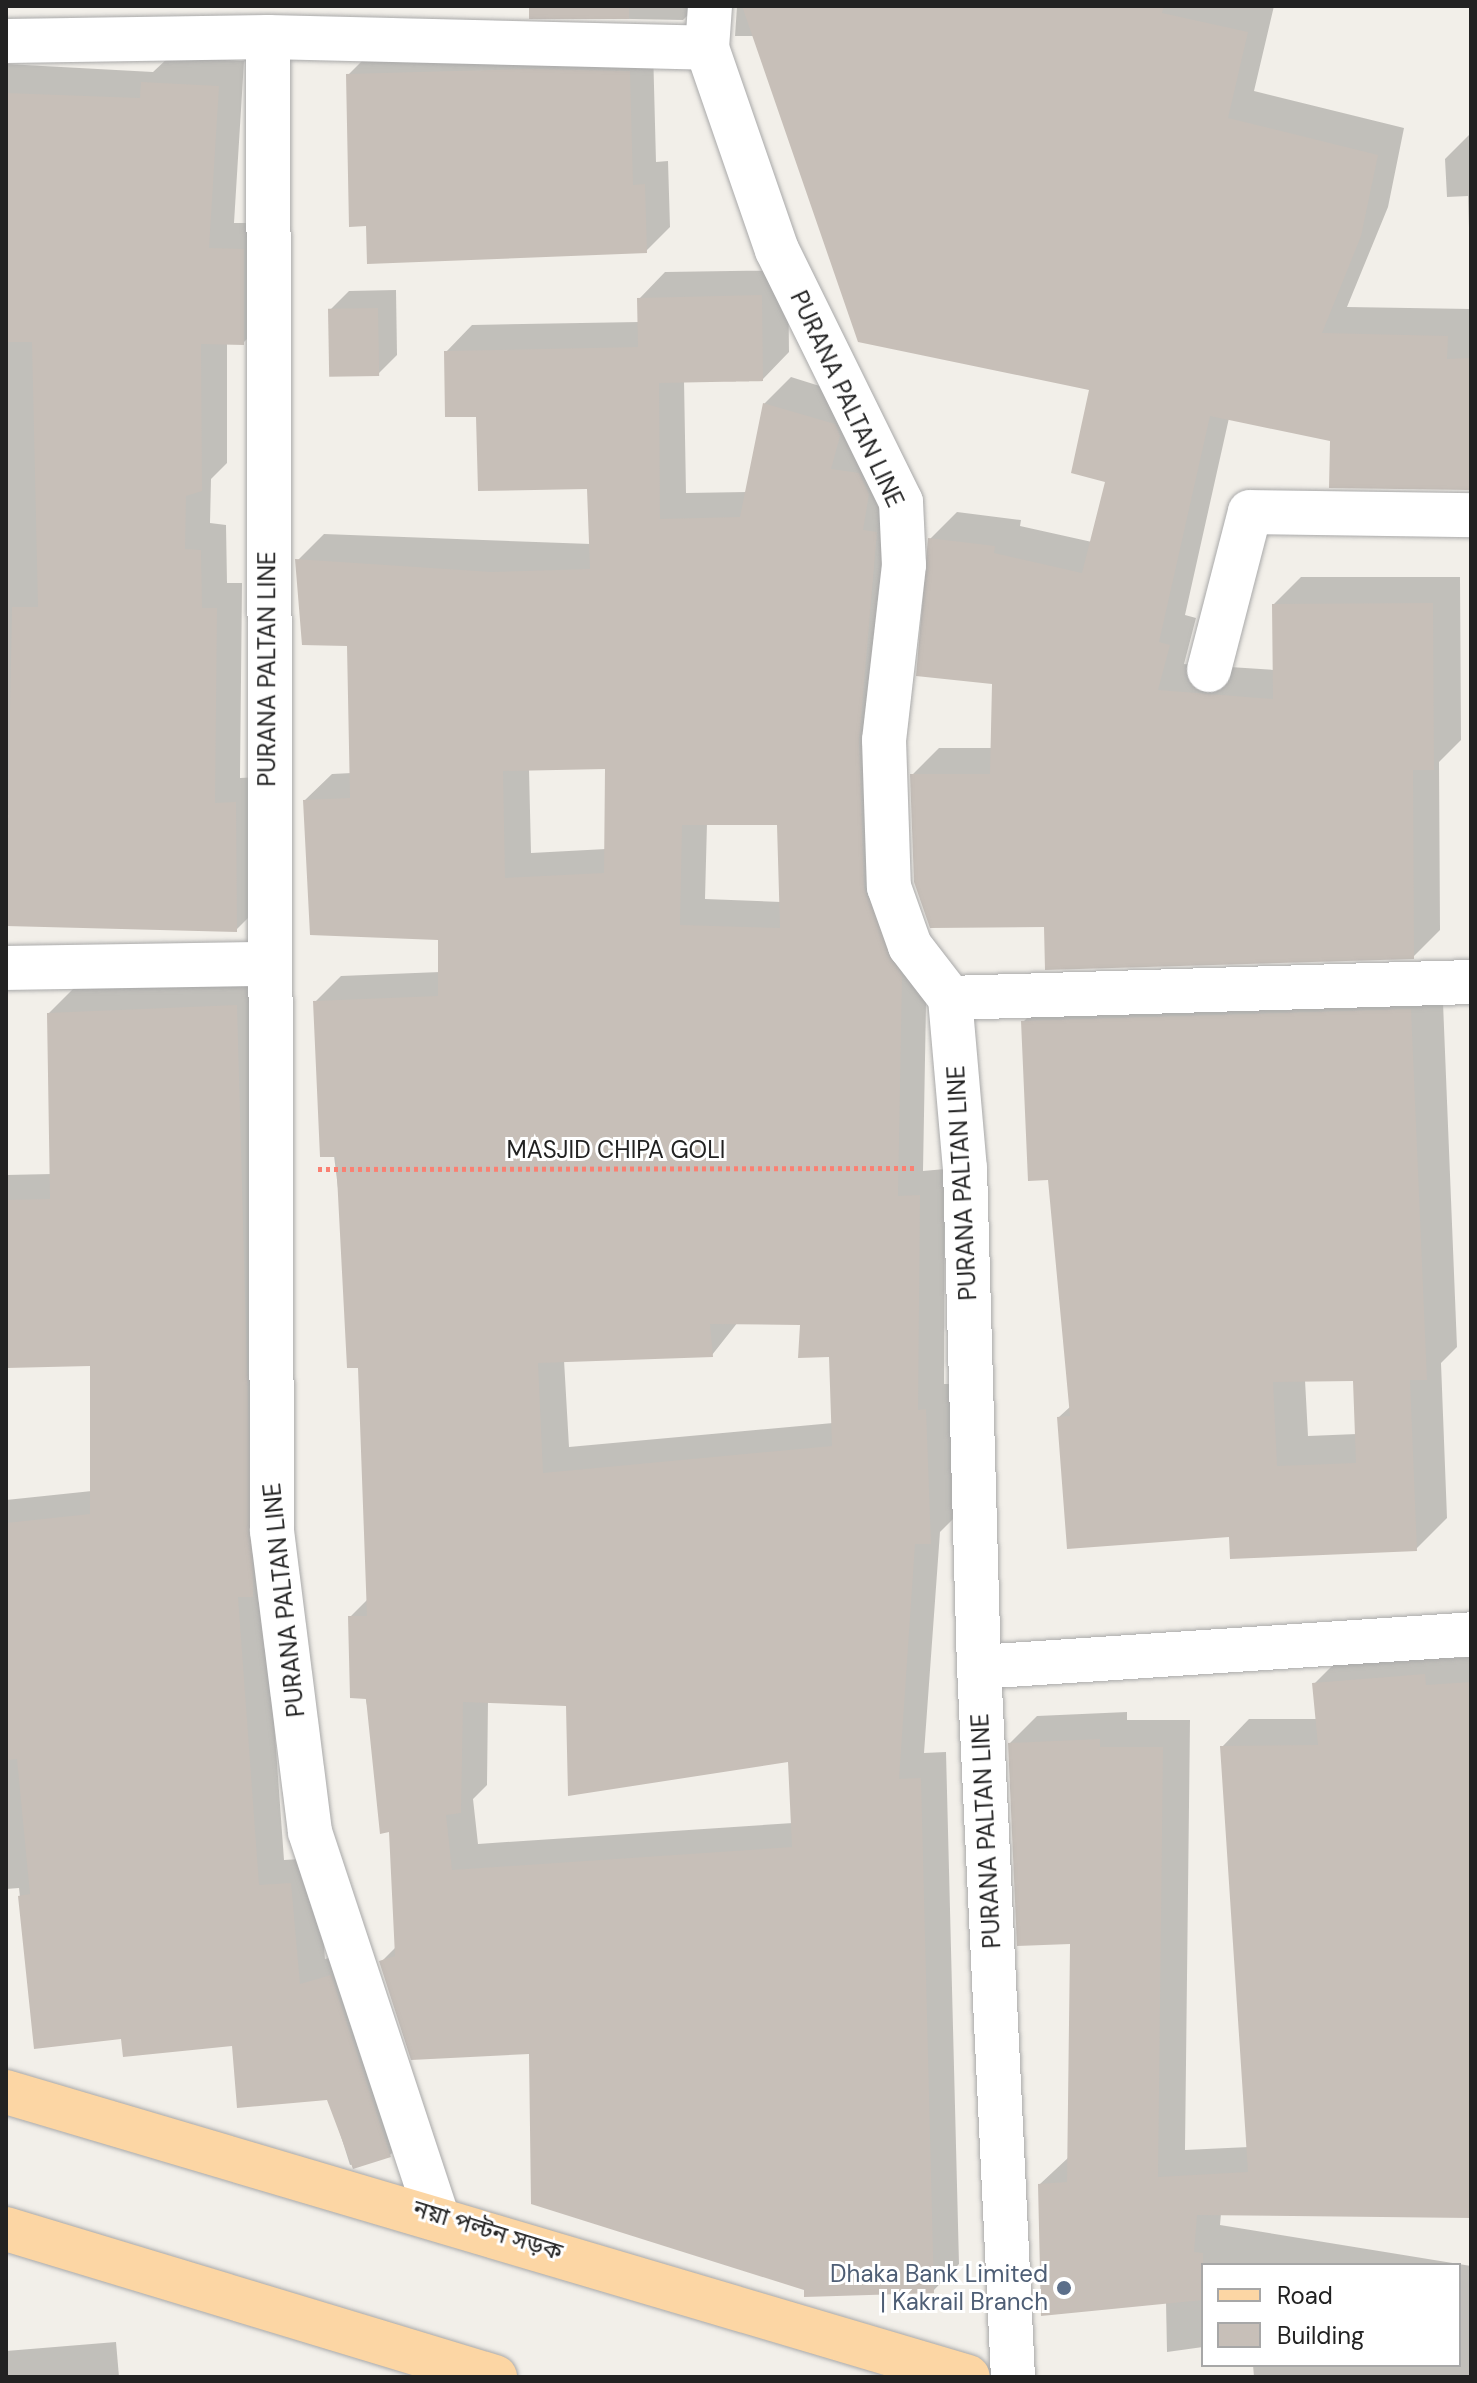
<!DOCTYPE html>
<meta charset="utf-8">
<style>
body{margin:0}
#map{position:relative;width:1477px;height:2383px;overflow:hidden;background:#f2efe9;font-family:"DM Sans","Noto Sans Bengali",sans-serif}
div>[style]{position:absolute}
.shadow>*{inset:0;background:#0003}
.building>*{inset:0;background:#c7bfb8;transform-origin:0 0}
.path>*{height:5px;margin-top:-2.5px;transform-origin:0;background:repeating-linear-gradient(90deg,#fa8072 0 4px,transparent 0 8px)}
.roads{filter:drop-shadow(0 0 2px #a9a9a9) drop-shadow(0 0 2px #a9a9a9)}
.minor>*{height:44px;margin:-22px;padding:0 22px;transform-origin:22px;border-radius:22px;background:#fff}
.primary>*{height:44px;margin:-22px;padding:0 22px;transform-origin:22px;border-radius:22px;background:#fcd6a4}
.dots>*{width:22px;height:22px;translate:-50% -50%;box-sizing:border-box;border:4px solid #fff;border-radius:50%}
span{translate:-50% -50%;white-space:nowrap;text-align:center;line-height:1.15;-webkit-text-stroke:6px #fff;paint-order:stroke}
.street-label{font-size:24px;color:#222}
.service-label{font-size:24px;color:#4e5e75}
.right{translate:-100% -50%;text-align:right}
.frame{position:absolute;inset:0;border:8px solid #222;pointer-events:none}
.legend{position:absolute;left:1201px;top:2263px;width:260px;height:104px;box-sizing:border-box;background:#fff;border:2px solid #a7a7a7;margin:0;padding:10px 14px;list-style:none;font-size:24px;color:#222}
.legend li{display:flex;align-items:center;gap:16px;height:40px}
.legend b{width:40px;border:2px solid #a7a7a7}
</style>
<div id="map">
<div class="shadow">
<div style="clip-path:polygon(531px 6px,697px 6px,683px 20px,531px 17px)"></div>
<div style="clip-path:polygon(737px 6px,1274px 6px,1254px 91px,1404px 128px,1388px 207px,1347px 307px,1471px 309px,1471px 465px,1229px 418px,1185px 615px,1196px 618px,1184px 664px,1274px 670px,1274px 604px,1301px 577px,1460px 577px,1461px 740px,1439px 762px,1440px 930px,1413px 957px,1046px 925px,912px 775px,939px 748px,993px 748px,994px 682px,930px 539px,957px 512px,1021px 520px,1020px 526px,1092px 542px,1108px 481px,1092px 389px,754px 36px,735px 36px)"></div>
<div style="clip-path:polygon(653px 48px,656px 162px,668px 161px,670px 227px,646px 251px,368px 224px,348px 75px,372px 51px)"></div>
<div style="clip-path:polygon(169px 57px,244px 61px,234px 223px,269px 223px,269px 317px,243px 343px,227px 342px,227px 463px,211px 479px,210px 523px,226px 525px,227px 583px,242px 583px,240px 778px,261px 777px,262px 904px,236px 930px,46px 815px,6px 815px,6px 64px,153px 72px)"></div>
<div style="clip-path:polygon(1471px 106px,1471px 292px,1468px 196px,1447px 197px,1445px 159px,1470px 134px)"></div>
<div style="clip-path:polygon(evenodd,788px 270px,789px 352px,763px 379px,684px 380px,686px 493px,747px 492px,764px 404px,791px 377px,861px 399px,885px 447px,890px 861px,927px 949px,923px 1171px,945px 1169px,944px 1384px,952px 1384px,956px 1516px,940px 1532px,924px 1753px,946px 1752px,959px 2264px,933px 2291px,806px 2289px,531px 2052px,381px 1962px,397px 1946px,391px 1830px,350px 1617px,368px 1599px,360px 1366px,315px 1002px,341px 976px,440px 972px,440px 938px,305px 800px,332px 774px,352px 773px,349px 644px,298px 560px,324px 534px,591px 544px,589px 487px,478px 415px,446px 352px,472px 325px,639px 322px,639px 299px,665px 272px,788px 270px,607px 767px,606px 849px,531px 853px,529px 769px,607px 767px,788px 270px,707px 823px,779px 823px,781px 902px,705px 899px,707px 823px,788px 270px,738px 1322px,802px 1323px,831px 1355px,833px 1423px,569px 1447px,564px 1360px,712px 1355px,738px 1322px,788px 270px,488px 1701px,568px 1704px,790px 1760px,793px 1823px,478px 1844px,473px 1799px,487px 1785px,488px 1701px)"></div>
<div style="clip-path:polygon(396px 290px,397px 355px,378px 374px,330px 310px,349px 291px)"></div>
<div style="clip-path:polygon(evenodd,1442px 978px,1457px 1347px,1441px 1363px,1447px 1518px,1416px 1549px,1231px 1535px,1059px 1417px,1071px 1406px,1050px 1178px,1023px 1022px,1055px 990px,1442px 978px,1355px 1379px,1357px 1434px,1308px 1436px,1305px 1380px,1355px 1379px)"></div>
<div style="clip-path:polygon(262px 979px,264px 1583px,284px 1860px,317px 1858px,325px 1959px,357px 1950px,416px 2129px,390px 2155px,350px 2165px,329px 2098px,233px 2044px,123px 2037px,36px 2047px,19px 1888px,6px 1889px,6px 1500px,92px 1491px,92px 1364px,6px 1366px,6px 1175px,52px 1174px,49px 1013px,75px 987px)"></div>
<div style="clip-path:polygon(1452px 1647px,1453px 1658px,1471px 1657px,1471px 2216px,1221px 2213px,1220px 2225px,1471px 2266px,1471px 2377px,1254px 2377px,1253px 2365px,1459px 2365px,1459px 2265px,1203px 2265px,1203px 2347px,1167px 2352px,1166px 2302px,1040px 2184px,1069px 2157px,1073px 1942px,1010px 1743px,1037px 1716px,1127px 1712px,1127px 1720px,1190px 1720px,1185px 2150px,1249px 2147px,1222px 1747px,1249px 1719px,1317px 1719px,1314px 1684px,1342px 1656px)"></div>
<div style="clip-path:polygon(116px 2342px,119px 2377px,6px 2377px,6px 2351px)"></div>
</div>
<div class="building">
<div style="left:529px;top:6px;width:100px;height:13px"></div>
<div style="clip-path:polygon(742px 6px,1164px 6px,1162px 13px,1248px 32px,1228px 118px,1378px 155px,1361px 236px,1322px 333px,1448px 336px,1447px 359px,1471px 358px,1471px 490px,1329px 488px,1330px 441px,1210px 416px,1159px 642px,1170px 645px,1158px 690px,1273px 699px,1272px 604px,1433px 603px,1434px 770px,1413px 770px,1414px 959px,1045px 970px,1044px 927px,930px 928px,914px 882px,910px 774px,990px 774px,992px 684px,916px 676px,928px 538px,995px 546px,994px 553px,1082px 573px,1105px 482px,1071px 473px,1089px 390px,858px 342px)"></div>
<div style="clip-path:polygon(528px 69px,630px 71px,633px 185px,645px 184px,647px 253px,367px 264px,366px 226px,349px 227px,346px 74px)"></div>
<div style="clip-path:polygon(141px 82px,219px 86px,209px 248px,244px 249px,244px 345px,201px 344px,202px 491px,186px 496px,185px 549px,201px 550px,202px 608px,217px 608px,215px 803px,236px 802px,237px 932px,6px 926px,12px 607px,38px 607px,32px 342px,6px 342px,6px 93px,140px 98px)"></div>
<div style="clip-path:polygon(evenodd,762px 295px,763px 381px,659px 383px,660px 519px,740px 517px,763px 403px,835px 424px,840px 436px,831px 469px,859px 473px,869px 494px,863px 530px,877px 532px,859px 741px,864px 888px,902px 976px,898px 1196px,920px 1195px,918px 1410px,926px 1409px,931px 1544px,915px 1544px,899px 1779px,921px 1778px,934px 2293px,804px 2297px,804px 2290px,531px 2204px,529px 2054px,411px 2060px,379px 1961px,395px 1956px,389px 1832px,380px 1834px,366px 1699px,350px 1698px,348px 1616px,367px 1616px,358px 1368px,347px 1368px,336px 1157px,320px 1157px,313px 1001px,438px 996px,438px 940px,310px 935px,303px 800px,350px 798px,347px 646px,302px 645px,295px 559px,492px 572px,590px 569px,587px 489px,478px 491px,476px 417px,445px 417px,444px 351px,638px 347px,637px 298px,762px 295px,605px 769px,604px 873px,505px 878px,503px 771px,605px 769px,762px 295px,682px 825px,777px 825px,780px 928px,680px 925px,682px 825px,762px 295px,710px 1324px,800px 1325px,798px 1358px,829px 1357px,832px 1446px,543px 1473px,538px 1363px,713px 1357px,710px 1324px,762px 295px,463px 1702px,566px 1706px,568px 1796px,788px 1762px,792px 1847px,452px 1870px,446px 1815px,461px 1813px,463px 1702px)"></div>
<div style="left:378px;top:308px;width:68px;height:50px;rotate:89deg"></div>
<div style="clip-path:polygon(237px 1005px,253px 1581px,253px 1597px,238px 1597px,259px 1885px,291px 1883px,300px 1984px,331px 1975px,391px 2157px,353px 2169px,327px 2100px,237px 2108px,232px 2046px,123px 2057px,121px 2039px,34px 2049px,18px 1896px,30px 1894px,17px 1759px,6px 1760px,6px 1523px,90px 1514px,90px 1366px,6px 1368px,6px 1200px,50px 1199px,47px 1013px)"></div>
<div style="clip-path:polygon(evenodd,1411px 1009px,1427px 1380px,1410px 1380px,1417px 1551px,1230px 1559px,1229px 1537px,1067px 1549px,1057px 1417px,1070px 1416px,1048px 1180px,1028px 1181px,1021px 1021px,1411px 1009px,1353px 1381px,1356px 1463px,1277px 1466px,1273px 1382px,1353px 1381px)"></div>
<div style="clip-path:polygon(1425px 1674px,1426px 1685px,1471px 1682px,1471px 2218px,1197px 2215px,1194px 2252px,1203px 2253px,1203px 2300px,1041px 2316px,1038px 2184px,1067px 2182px,1070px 1944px,1017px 1946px,1008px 1743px,1100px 1739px,1100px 1747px,1163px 1747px,1158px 2177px,1248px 2172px,1220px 1746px,1318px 1745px,1312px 1683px)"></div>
</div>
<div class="path">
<div style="left:318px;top:1169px;width:598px;rotate:-0.1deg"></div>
</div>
<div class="roads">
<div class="minor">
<div style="left:710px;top:6px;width:42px;rotate:94.1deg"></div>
<div style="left:707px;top:48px;width:214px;rotate:70.9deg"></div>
<div style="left:777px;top:250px;width:281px;rotate:63.8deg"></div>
<div style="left:901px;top:502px;width:63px;rotate:87.3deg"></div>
<div style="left:904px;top:565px;width:176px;rotate:96.5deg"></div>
<div style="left:884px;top:740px;width:147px;rotate:88.1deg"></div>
<div style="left:889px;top:887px;width:63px;rotate:70.4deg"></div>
<div style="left:910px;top:946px;width:66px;rotate:52.4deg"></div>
<div style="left:950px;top:998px;width:171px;rotate:85deg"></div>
<div style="left:965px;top:1168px;width:499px;rotate:88.4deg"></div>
<div style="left:979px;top:1667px;width:711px;rotate:87.26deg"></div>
<div style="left:268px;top:37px;width:1494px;rotate:89.85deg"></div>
<div style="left:272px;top:1531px;width:303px;rotate:82.8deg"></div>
<div style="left:310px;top:1832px;width:402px;rotate:71.7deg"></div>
<div style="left:6px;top:41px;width:262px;rotate:-0.9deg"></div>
<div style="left:268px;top:37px;width:439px;rotate:1.4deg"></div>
<div style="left:1209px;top:670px;width:163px;rotate:-75.5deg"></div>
<div style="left:1250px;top:512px;width:221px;rotate:0.8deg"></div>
<div style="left:6px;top:968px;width:260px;rotate:-0.9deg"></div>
<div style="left:950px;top:998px;width:521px;rotate:-1.76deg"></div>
<div style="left:979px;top:1667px;width:493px;rotate:-3.8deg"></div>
</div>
<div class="primary">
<div style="left:6px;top:2092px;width:1003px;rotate:16.5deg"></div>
<div style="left:6px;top:2229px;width:511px;rotate:16.84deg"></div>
</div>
</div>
<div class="dots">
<div style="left:1064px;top:2288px;background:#5c6f8a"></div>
</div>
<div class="street-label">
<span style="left:847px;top:399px;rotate:65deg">PURANA PALTAN LINE</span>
<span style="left:267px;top:669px;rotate:-90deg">PURANA PALTAN LINE</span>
<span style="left:616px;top:1150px">MASJID CHIPA GOLI</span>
<span style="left:962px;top:1183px;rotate:-93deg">PURANA PALTAN LINE</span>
<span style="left:284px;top:1600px;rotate:-96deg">PURANA PALTAN LINE</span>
<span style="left:986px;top:1831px;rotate:-93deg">PURANA PALTAN LINE</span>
<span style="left:488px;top:2230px;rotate:17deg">নয়া পল্টন সড়ক</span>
</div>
<div class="service-label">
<span class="right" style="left:1048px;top:2288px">Dhaka Bank Limited<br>| Kakrail Branch</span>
</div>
<div class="frame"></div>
<ul class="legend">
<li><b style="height:10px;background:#fcd6a4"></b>Road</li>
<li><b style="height:22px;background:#c7bfb8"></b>Building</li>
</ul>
</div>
